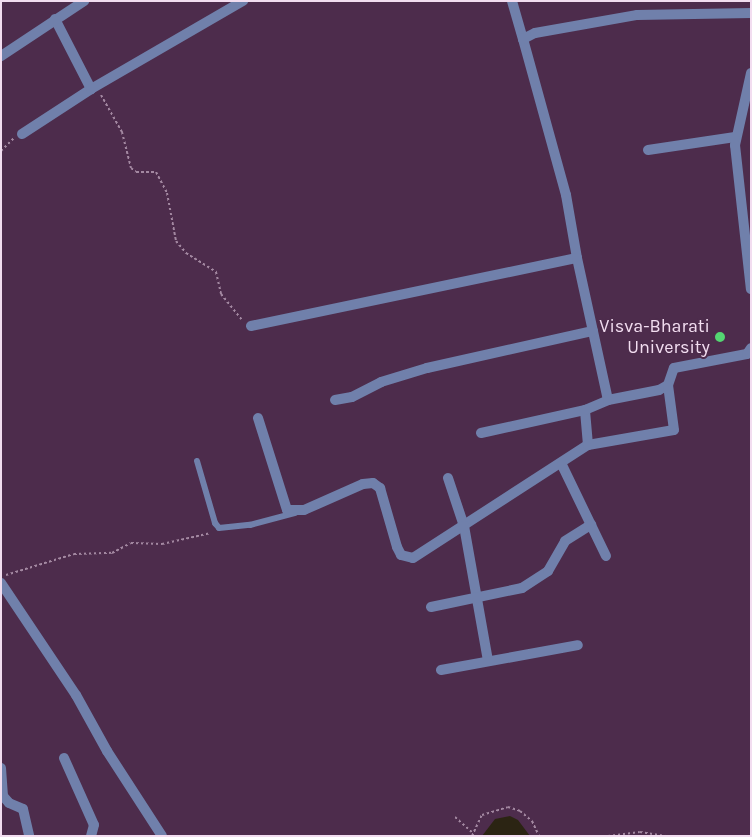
<!DOCTYPE html>
<style>
body{margin:0}
#map{position:relative;width:752px;height:837px;overflow:hidden;background:#4d2c4c;font-family:Karla,sans-serif}
div>[style]{position:absolute}
.water>*{inset:0;background:#2b2413}
.path>*{height:2px;margin-top:-1px;transform-origin:0;background:repeating-linear-gradient(90deg,#a388a1 0 2.5px,transparent 0 5px)}
.service>*{height:6px;margin:-3px;padding:0 3px;transform-origin:3px;border-radius:3px;background:#7080ab}
.minor>*{height:10px;margin:-5px;padding:0 5px;transform-origin:5px;border-radius:5px;background:#7080ab}
.dots>*{width:14px;height:14px;translate:-50% -50%;box-sizing:border-box;border:2px solid #4d2c4c;border-radius:50%}
span{translate:-50% -50%;white-space:nowrap;text-align:center;line-height:1.15;-webkit-text-stroke:4px #4d2c4c;paint-order:stroke}
.poi-label{font-size:18px;color:#f2ddf0}
.right{translate:-100% -50%;text-align:right}
.frame{position:absolute;inset:0;border:2px solid #f2ddf0;pointer-events:none}
</style>
<div id="map">
<div class="water">
<div style="clip-path:polygon(510px 816px,518px 820px,530px 836px,482px 836px,495px 819px)"></div>
</div>
<div class="path">
<div style="left:101px;top:95px;width:43px;rotate:60.4deg"></div>
<div style="left:122px;top:132px;width:37px;rotate:76deg"></div>
<div style="left:131px;top:168px;width:6px;rotate:39deg"></div>
<div style="left:136px;top:172px;width:20px"></div>
<div style="left:156px;top:172px;width:24px;rotate:62deg"></div>
<div style="left:167px;top:193px;width:49px;rotate:79.4deg"></div>
<div style="left:176px;top:241px;width:16px;rotate:50deg"></div>
<div style="left:186px;top:253px;width:36px;rotate:32deg"></div>
<div style="left:216px;top:272px;width:23px;rotate:77deg"></div>
<div style="left:221px;top:294px;width:33px;rotate:51deg"></div>
<div style="left:1px;top:151px;width:18px;rotate:-45deg"></div>
<div style="left:6px;top:575px;width:71px;rotate:-17.2deg"></div>
<div style="left:74px;top:554px;width:38px;rotate:-2deg"></div>
<div style="left:112px;top:553px;width:21px;rotate:-28deg"></div>
<div style="left:131px;top:543px;width:31px;rotate:2deg"></div>
<div style="left:162px;top:544px;width:50px;rotate:-12.7deg"></div>
<div style="left:455px;top:817px;width:24px;rotate:42deg"></div>
<div style="left:472px;top:836px;width:23px;rotate:-65deg"></div>
<div style="left:482px;top:815px;width:27px;rotate:-17deg"></div>
<div style="left:508px;top:807px;width:13px;rotate:18deg"></div>
<div style="left:520px;top:811px;width:16px;rotate:40deg"></div>
<div style="left:532px;top:821px;width:17px;rotate:65deg"></div>
<div style="left:608px;top:836px;width:32px;rotate:-7deg"></div>
<div style="left:640px;top:832px;width:26px;rotate:9deg"></div>
</div>
<div class="service">
<div style="left:197px;top:461px;width:65px;rotate:73.8deg"></div>
<div style="left:215px;top:523px;width:6px;rotate:51deg"></div>
<div style="left:219px;top:528px;width:31px;rotate:-6deg"></div>
<div style="left:250px;top:525px;width:47px;rotate:-14.9deg"></div>
</div>
<div class="minor">
<div style="left:512px;top:1px;width:40px;rotate:74deg"></div>
<div style="left:55px;top:19px;width:79px;rotate:62.8deg"></div>
<div style="left:1px;top:56px;width:100px;rotate:-33.5deg"></div>
<div style="left:751px;top:73px;width:74px;rotate:102.5deg"></div>
<div style="left:735px;top:145px;width:145px;rotate:83.7deg"></div>
<div style="left:22px;top:134px;width:82px;rotate:-33.1deg"></div>
<div style="left:91px;top:89px;width:176px;rotate:-30.1deg"></div>
<div style="left:648px;top:150px;width:88px;rotate:-8.5deg"></div>
<div style="left:577px;top:258px;width:64px;rotate:-99.9deg"></div>
<div style="left:566px;top:195px;width:162px;rotate:-105.4deg"></div>
<div style="left:523px;top:39px;width:13px;rotate:-27deg"></div>
<div style="left:535px;top:33px;width:104px;rotate:-10deg"></div>
<div style="left:637px;top:15px;width:114px;rotate:-1deg"></div>
<div style="left:251px;top:326px;width:333px;rotate:-11.8deg"></div>
<div style="left:577px;top:258px;width:145px;rotate:77.7deg"></div>
<div style="left:335px;top:400px;width:17px;rotate:-10deg"></div>
<div style="left:352px;top:397px;width:33px;rotate:-27deg"></div>
<div style="left:381px;top:382px;width:48px;rotate:-16.9deg"></div>
<div style="left:427px;top:368px;width:170px;rotate:-12.6deg"></div>
<div style="left:258px;top:418px;width:96px;rotate:72.5deg"></div>
<div style="left:287px;top:510px;width:17px"></div>
<div style="left:304px;top:510px;width:64px;rotate:-23.8deg"></div>
<div style="left:363px;top:484px;width:10px;rotate:-6deg"></div>
<div style="left:373px;top:483px;width:9px;rotate:36deg"></div>
<div style="left:380px;top:488px;width:61px;rotate:73.9deg"></div>
<div style="left:397px;top:547px;width:9px;rotate:63deg"></div>
<div style="left:401px;top:555px;width:12px;rotate:14deg"></div>
<div style="left:413px;top:558px;width:208px;rotate:-32.9deg"></div>
<div style="left:588px;top:445px;width:35px;rotate:-95deg"></div>
<div style="left:585px;top:410px;width:25px;rotate:-23deg"></div>
<div style="left:608px;top:400px;width:52px;rotate:-11.1deg"></div>
<div style="left:659px;top:390px;width:10px;rotate:-29deg"></div>
<div style="left:668px;top:385px;width:18px;rotate:-71deg"></div>
<div style="left:674px;top:368px;width:74px;rotate:-10.9deg"></div>
<div style="left:747px;top:354px;width:7px;rotate:-56deg"></div>
<div style="left:481px;top:433px;width:107px;rotate:-12.5deg"></div>
<div style="left:588px;top:445px;width:87px;rotate:-9.9deg"></div>
<div style="left:674px;top:430px;width:45px;rotate:-97.6deg"></div>
<div style="left:562px;top:465px;width:101px;rotate:64.2deg"></div>
<div style="left:448px;top:478px;width:51px;rotate:71.6deg"></div>
<div style="left:464px;top:526px;width:137px;rotate:79.9deg"></div>
<div style="left:1px;top:583px;width:135px;rotate:56.2deg"></div>
<div style="left:76px;top:695px;width:64px;rotate:61deg"></div>
<div style="left:107px;top:751px;width:101px;rotate:57.1deg"></div>
<div style="left:431px;top:607px;width:93px;rotate:-11.8deg"></div>
<div style="left:522px;top:588px;width:31px;rotate:-33deg"></div>
<div style="left:548px;top:571px;width:34px;rotate:-60deg"></div>
<div style="left:565px;top:541px;width:31px;rotate:-32deg"></div>
<div style="left:441px;top:670px;width:139px;rotate:-10.3deg"></div>
<div style="left:64px;top:758px;width:73px;rotate:65.9deg"></div>
<div style="left:94px;top:825px;width:11px;rotate:105deg"></div>
<div style="left:1px;top:768px;width:28px;rotate:86deg"></div>
<div style="left:3px;top:796px;width:9px;rotate:49deg"></div>
<div style="left:9px;top:803px;width:15px;rotate:23deg"></div>
<div style="left:23px;top:809px;width:28px;rotate:77deg"></div>
</div>
<div class="dots">
<div style="left:720px;top:337px;background:#54d672"></div>
</div>
<div class="poi-label">
<span class="right" style="left:710px;top:337px">Visva-Bharati<br>University</span>
</div>
<div class="frame"></div>
</div>
